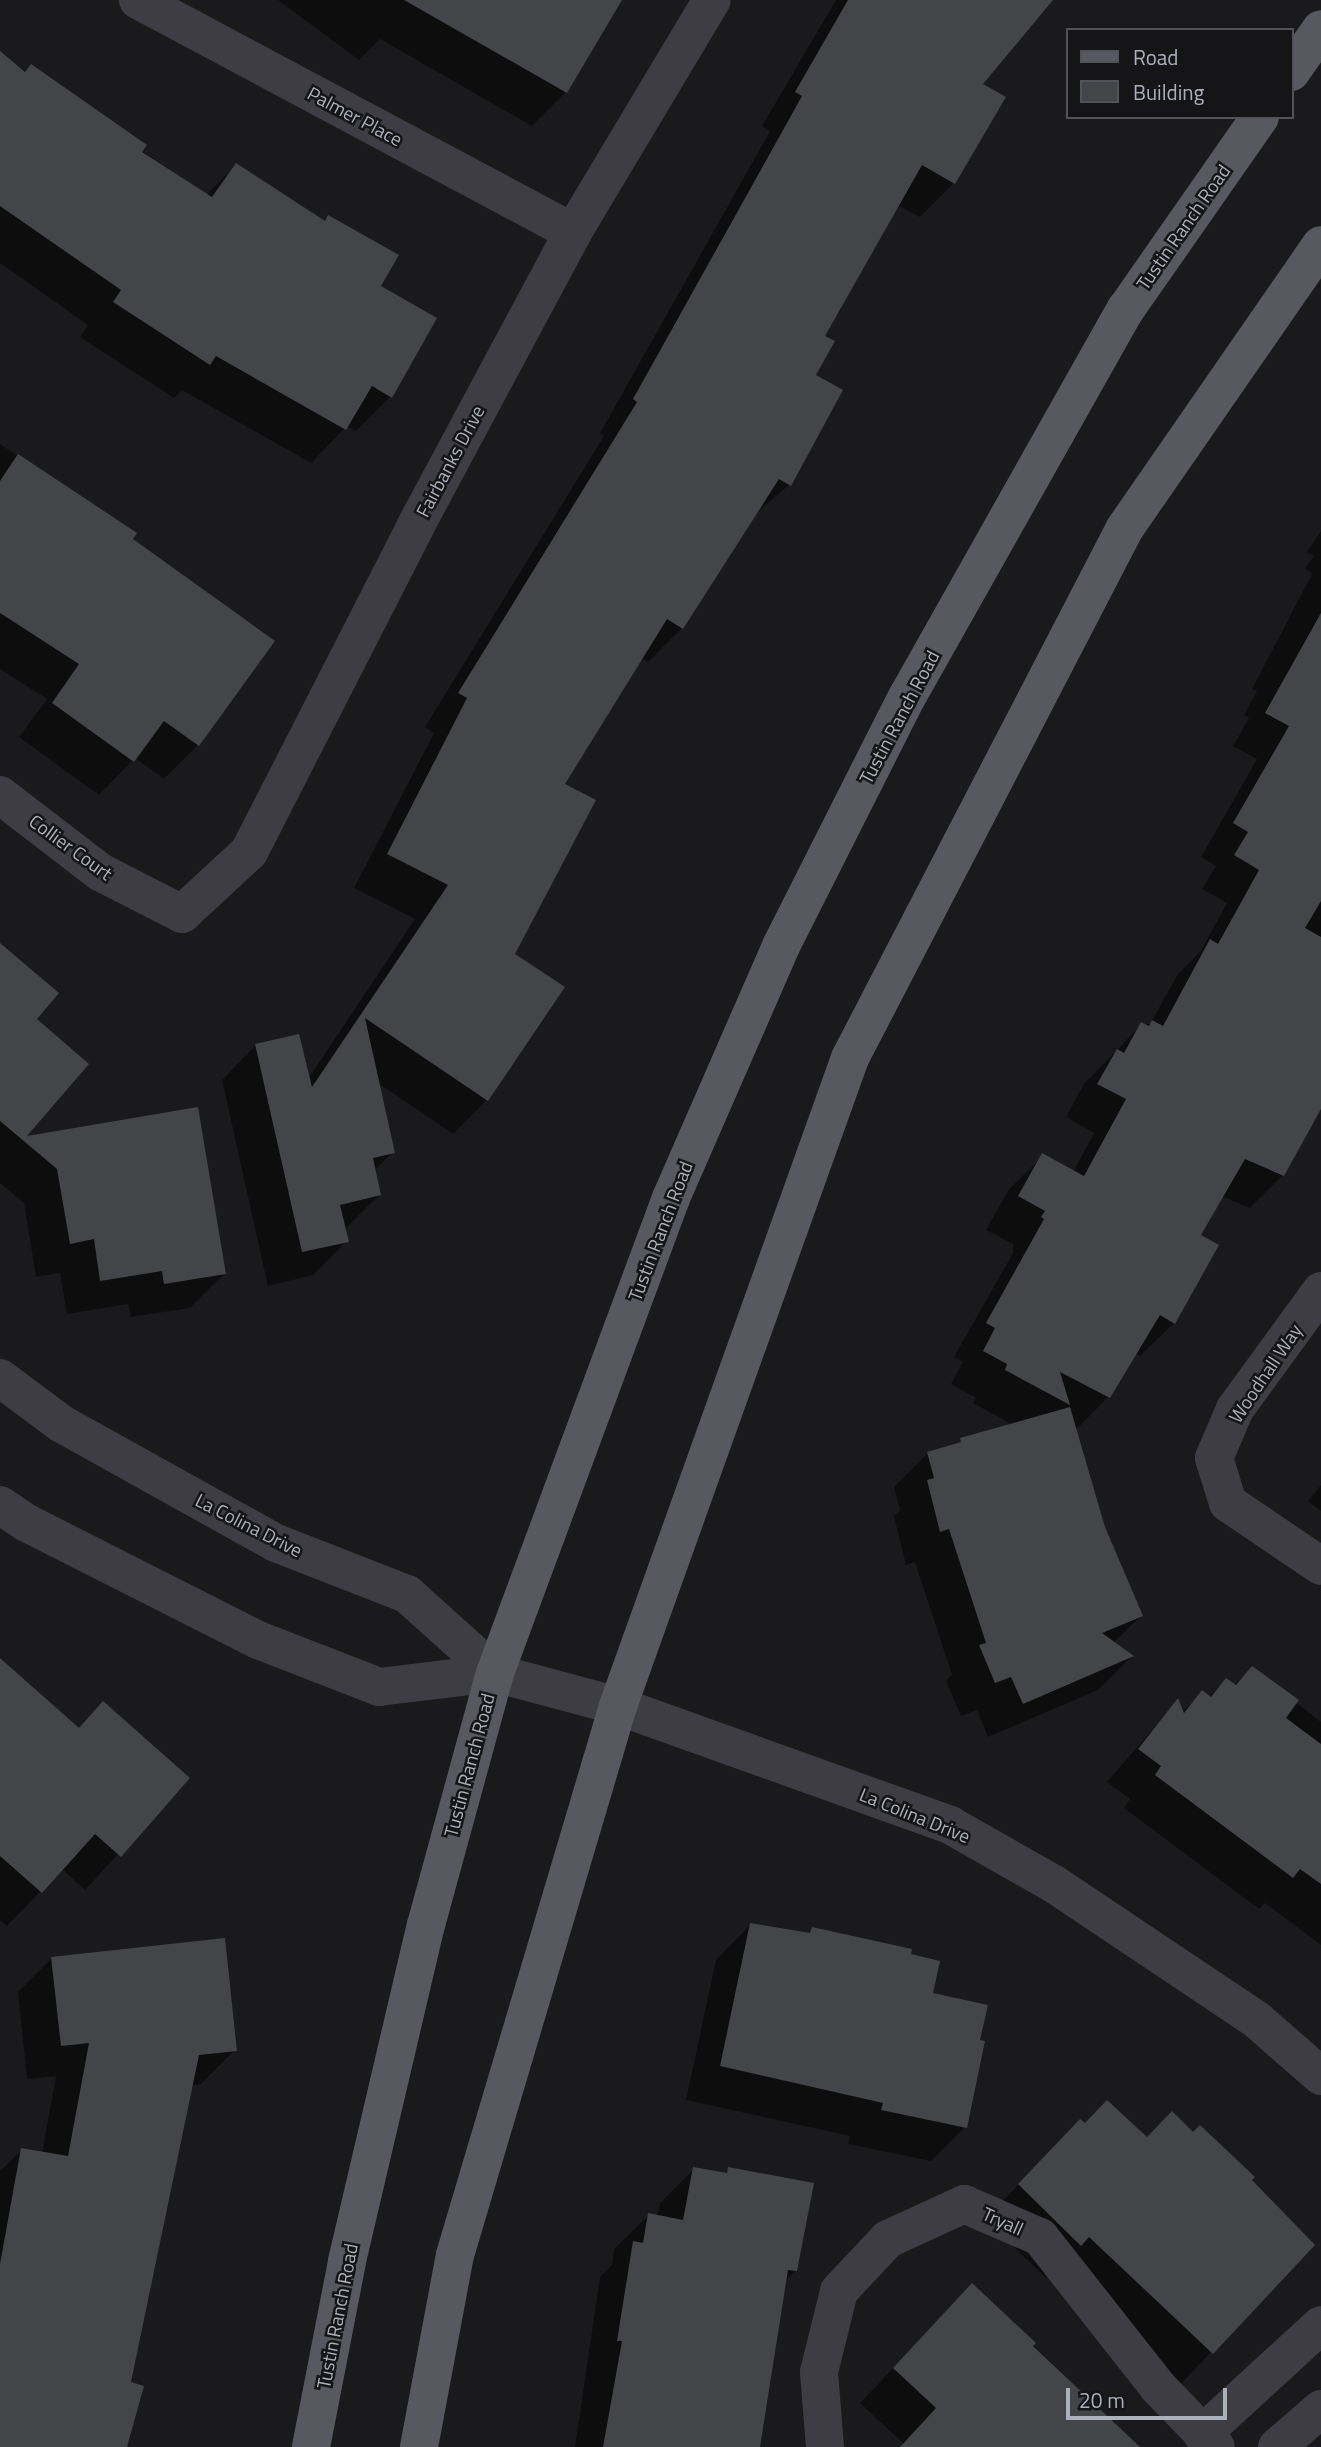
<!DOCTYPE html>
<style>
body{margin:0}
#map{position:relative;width:1321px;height:2447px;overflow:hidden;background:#1a1a1c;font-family:"Titillium Web",sans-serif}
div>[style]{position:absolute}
.shadow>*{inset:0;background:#0007}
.building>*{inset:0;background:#444549}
.minor>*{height:38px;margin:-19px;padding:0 19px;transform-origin:19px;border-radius:19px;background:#3d3d43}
.tertiary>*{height:38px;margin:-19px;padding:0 19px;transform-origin:19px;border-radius:19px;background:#3d3d43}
.primary>*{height:38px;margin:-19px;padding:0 19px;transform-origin:19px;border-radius:19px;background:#575860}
span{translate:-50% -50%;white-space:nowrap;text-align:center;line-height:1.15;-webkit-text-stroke:5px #151517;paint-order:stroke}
.street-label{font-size:19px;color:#acb0bb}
.legend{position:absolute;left:1066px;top:28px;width:228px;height:91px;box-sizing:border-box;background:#151517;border:2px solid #515359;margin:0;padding:9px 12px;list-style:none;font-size:21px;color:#acb0bb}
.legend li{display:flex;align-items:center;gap:14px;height:35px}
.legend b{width:35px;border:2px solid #515359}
.scale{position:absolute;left:1066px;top:2388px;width:161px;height:32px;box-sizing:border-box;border:4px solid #acb0bb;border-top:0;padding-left:9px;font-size:21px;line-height:24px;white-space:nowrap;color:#acb0bb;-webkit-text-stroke:5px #151517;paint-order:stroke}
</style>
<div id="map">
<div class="shadow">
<div style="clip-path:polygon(278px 0,620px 0,566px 92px,532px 126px,380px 39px,359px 60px)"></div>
<div style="clip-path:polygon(836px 0,1053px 0,980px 85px,1003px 98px,954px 183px,920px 217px,897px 205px,823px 336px,789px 485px,752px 517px,682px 628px,648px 662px,641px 657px,563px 785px,513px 955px,487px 1100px,453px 1134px,378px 1083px,393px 1152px,374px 1171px,379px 1195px,344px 1230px,347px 1241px,313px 1275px,268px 1286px,222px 1080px,256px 1045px,308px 1079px,415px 919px,354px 888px,434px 733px,425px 727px,604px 436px,600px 433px,770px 131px,762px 126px)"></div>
<div style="clip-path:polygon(0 54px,206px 195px,236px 165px,323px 222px,329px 217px,378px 286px,390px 397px,356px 431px,347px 426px,311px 463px,182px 390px,174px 398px,80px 337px,88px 325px,0 263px)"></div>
<div style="clip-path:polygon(0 444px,135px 533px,131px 539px,198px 745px,164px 779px,135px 758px,99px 795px,19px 737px,47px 699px,0 669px)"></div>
<div style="clip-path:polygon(1321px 531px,1321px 1105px,1283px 1175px,1250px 1208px,1221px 1196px,1198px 1236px,1174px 1323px,1140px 1356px,1135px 1353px,1108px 1397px,1075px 1431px,1103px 1528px,1141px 1616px,1113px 1643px,1132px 1656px,1098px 1690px,988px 1737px,977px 1710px,961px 1716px,946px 1681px,952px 1675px,915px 1562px,906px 1565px,894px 1516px,900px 1510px,894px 1487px,928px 1453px,1013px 1425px,973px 1403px,976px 1398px,951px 1384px,963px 1362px,954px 1357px,1013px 1253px,1013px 1244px,986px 1230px,1009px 1189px,1043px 1156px,1073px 1172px,1094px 1133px,1066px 1117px,1084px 1084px,1142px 1024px,1150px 1024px,1178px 974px,1201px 951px,1227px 903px,1202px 889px,1216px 866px,1201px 857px,1257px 759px,1233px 746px,1249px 718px,1244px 715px,1257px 691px,1252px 689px,1312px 574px,1305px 568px,1314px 556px,1307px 552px)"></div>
<div style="clip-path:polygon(0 945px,35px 1019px,23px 1139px,224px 1274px,190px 1308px,131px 1317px,128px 1304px,67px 1314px,60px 1273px,36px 1277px,24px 1203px,0 1183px)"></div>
<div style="clip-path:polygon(1321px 1485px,1321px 1511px,1308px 1501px)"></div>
<div style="clip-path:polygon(0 1660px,78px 1729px,188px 1778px,85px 1890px,62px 1869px,7px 1926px,0 1920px)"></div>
<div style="clip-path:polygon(1252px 1668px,1321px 1722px,1321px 1945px,1265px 1903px,1259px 1909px,1124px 1808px,1130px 1799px,1107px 1782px,1177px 1701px,1182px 1712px,1202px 1693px,1208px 1698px,1226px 1680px,1234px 1686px)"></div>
<div style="clip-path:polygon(750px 1925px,807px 1934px,813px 1929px,909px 1956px,931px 1994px,965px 2127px,931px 2161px,848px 2144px,850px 2136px,686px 2100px,716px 1960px)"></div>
<div style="clip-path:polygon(52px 1958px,235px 2050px,201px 2084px,191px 2085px,129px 2383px,126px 2447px,0 2447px,0 2171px,22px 2150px,42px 2153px,56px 2076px,27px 2079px,18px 1992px)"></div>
<div style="clip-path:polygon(1084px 2125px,1146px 2139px,1193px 2134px,1249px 2180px,1312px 2245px,1178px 2387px,1054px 2270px,1046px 2278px,985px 2219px,1046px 2156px)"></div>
<div style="clip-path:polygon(694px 2169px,724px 2174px,729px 2169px,795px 2271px,783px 2283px,746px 2447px,575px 2447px,600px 2277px,612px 2265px,614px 2249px,649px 2215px,657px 2217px,660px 2203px)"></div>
<div style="clip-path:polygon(972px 2285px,1129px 2439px,1130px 2447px,899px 2447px,903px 2443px,860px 2403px)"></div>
</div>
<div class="building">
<div style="clip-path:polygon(404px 0,622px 0,567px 93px)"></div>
<div style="clip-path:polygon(848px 0,1053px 0,983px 84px,1006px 97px,955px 184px,922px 165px,825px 336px,835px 341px,816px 375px,843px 390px,791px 486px,779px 479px,683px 629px,667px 619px,565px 784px,596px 800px,515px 954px,565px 987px,488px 1101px,365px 1018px,395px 1153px,373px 1158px,381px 1195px,340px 1205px,349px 1242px,302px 1252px,255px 1044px,299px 1034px,312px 1087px,448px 885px,387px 854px,467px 698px,458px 693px,637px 402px,633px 399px,802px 96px,795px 92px)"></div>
<div style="clip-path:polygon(0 51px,25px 72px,31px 64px,147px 145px,142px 152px,212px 197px,236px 163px,325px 221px,328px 215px,399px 255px,381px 286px,437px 318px,392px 398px,372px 386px,346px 430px,216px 356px,210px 365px,113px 302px,121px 290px,0 206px)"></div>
<div style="clip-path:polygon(18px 454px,137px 533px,133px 539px,275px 641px,199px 746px,164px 721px,134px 762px,52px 703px,79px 664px,0 613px,0 481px)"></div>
<div style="clip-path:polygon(1321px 613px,1321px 901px,1305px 928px,1321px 937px,1321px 1109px,1284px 1176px,1245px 1159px,1201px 1235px,1219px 1245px,1175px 1324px,1160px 1315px,1110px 1398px,1060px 1372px,1070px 1405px,1005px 1370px,1007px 1364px,983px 1351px,995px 1328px,986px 1323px,1044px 1219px,1041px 1217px,1045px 1211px,1018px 1196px,1042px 1153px,1084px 1176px,1126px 1099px,1097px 1084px,1117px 1049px,1124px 1053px,1141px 1022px,1149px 1026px,1152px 1020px,1163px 1026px,1210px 939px,1218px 944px,1259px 870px,1234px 855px,1248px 832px,1233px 823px,1289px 726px,1265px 713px)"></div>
<div style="clip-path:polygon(0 943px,59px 993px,37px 1019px,89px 1064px,27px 1136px,198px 1107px,226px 1274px,164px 1284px,162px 1271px,100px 1281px,94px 1239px,70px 1244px,57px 1169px,0 1121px)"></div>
<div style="clip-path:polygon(1070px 1407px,1105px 1527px,1143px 1616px,1102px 1633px,1134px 1656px,1023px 1704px,1011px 1677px,995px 1683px,979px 1645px,986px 1643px,949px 1529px,940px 1532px,927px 1480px,934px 1478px,927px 1452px,961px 1442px,960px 1438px)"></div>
<div style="clip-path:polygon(0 1658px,79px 1728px,103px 1701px,190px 1778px,121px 1857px,95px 1834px,42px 1893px,0 1856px)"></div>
<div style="clip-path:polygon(1252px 1666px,1299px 1700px,1286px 1718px,1321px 1744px,1321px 1884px,1300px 1869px,1293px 1878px,1155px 1775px,1161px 1766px,1138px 1749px,1178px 1698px,1184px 1713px,1202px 1690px,1211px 1697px,1226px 1678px,1236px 1685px)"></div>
<div style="clip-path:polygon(750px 1923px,810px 1933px,812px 1927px,912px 1949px,911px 1954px,940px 1961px,933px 1993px,988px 2005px,980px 2040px,985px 2041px,967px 2128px,881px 2110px,883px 2103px,720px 2066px)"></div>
<div style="clip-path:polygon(225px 1938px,237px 2051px,199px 2055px,131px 2382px,144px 2386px,127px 2447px,0 2447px,0 2264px,21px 2148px,68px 2156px,89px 2043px,61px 2046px,51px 1957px)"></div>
<div style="clip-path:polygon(1107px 2100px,1147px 2137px,1172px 2111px,1193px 2132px,1200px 2125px,1255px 2177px,1252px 2180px,1315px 2245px,1213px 2354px,1089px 2237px,1081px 2246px,1018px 2184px,1080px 2119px,1085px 2123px)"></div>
<div style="clip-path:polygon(693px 2167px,727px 2173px,728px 2167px,814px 2183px,797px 2271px,788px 2270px,760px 2447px,603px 2447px,622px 2341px,617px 2341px,633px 2241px,643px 2243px,648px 2213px,683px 2220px)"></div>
<div style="clip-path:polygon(972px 2283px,1036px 2343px,1033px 2346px,1140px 2447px,900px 2447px,936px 2408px,893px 2368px)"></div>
</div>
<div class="minor">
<div style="left:138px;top:0;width:493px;rotate:28.1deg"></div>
<div style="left:0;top:795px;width:126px;rotate:37.6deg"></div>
<div style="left:100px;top:872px;width:92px;rotate:27.1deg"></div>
<div style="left:182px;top:914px;width:91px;rotate:-42.8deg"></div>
<div style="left:249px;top:852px;width:365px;rotate:-62.9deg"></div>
<div style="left:415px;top:527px;width:335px;rotate:-61.8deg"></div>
<div style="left:573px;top:232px;width:270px;rotate:-59.1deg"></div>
<div style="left:1321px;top:1291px;width:146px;rotate:126.1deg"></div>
<div style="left:1235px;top:1409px;width:53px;rotate:113.2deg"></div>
<div style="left:1214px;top:1458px;width:47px;rotate:72.7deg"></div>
<div style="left:1228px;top:1503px;width:112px;rotate:34.1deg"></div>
<div style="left:1202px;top:2434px;width:161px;rotate:-42.5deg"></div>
<div style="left:825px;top:2447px;width:75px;rotate:-94.6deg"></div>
<div style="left:819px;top:2372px;width:83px;rotate:-76.1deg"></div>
<div style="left:839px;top:2291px;width:71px;rotate:-46.7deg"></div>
<div style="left:888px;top:2239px;width:84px;rotate:-24.7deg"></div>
<div style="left:964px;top:2204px;width:83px;rotate:23.5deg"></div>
<div style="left:1040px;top:2237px;width:191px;rotate:51.8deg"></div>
<div style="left:1158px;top:2387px;width:83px;rotate:46deg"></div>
<div style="left:1277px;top:2447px;width:58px;rotate:-40.8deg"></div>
</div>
<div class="tertiary">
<div style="left:0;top:1378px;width:77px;rotate:36.6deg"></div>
<div style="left:62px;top:1424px;width:245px;rotate:29.1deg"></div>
<div style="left:276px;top:1543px;width:141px;rotate:21.3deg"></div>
<div style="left:407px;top:1594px;width:118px;rotate:41.9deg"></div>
<div style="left:0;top:1505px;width:32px;rotate:34deg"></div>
<div style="left:27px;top:1523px;width:259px;rotate:26.9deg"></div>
<div style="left:258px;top:1640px;width:130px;rotate:21.2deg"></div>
<div style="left:379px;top:1687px;width:117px;rotate:-6.9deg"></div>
<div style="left:495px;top:1673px;width:127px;rotate:15deg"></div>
<div style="left:618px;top:1706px;width:353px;rotate:19.7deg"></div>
<div style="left:950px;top:1825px;width:120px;rotate:29.6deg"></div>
<div style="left:1054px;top:1884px;width:244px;rotate:33.8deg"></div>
<div style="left:1257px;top:2020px;width:85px;rotate:41.2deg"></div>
</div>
<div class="primary">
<div style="left:1291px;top:72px;width:52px;rotate:-55.1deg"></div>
<div style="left:311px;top:2447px;width:189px;rotate:-79deg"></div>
<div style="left:347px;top:2261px;width:345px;rotate:-76.8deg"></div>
<div style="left:426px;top:1925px;width:261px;rotate:-74.7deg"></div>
<div style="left:495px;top:1673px;width:507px;rotate:-69.67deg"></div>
<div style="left:671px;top:1198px;width:275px;rotate:-66.4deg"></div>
<div style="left:781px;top:946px;width:279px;rotate:-63.2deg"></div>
<div style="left:907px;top:697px;width:446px;rotate:-60.6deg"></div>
<div style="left:1126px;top:309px;width:234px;rotate:-55.1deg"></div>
<div style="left:419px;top:2447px;width:195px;rotate:-79.4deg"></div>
<div style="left:455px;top:2255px;width:573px;rotate:-73.46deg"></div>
<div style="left:618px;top:1706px;width:688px;rotate:-70.3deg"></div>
<div style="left:850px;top:1058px;width:597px;rotate:-62.58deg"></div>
<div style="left:1125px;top:528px;width:344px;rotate:-55.3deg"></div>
</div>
<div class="street-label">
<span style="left:355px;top:116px;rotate:28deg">Palmer Place</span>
<span style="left:1183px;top:227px;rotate:-55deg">Tustin Ranch Road</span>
<span style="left:450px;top:461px;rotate:-62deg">Fairbanks Drive</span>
<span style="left:899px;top:717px;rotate:-62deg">Tustin Ranch Road</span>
<span style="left:71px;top:847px;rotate:36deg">Collier Court</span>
<span style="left:660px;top:1231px;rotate:-69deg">Tustin Ranch Road</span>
<span style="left:1265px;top:1373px;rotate:-56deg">Woodhall Way</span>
<span style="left:249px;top:1525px;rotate:27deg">La Colina Drive</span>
<span style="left:469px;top:1765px;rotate:-75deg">Tustin Ranch Road</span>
<span style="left:915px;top:1815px;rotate:22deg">La Colina Drive</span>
<span style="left:1003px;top:2221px;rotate:24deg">Tryall</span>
<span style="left:337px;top:2316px;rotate:-79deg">Tustin Ranch Road</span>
</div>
<ul class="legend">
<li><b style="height:9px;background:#575860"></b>Road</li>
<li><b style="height:19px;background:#444549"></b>Building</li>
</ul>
<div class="scale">20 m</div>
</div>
